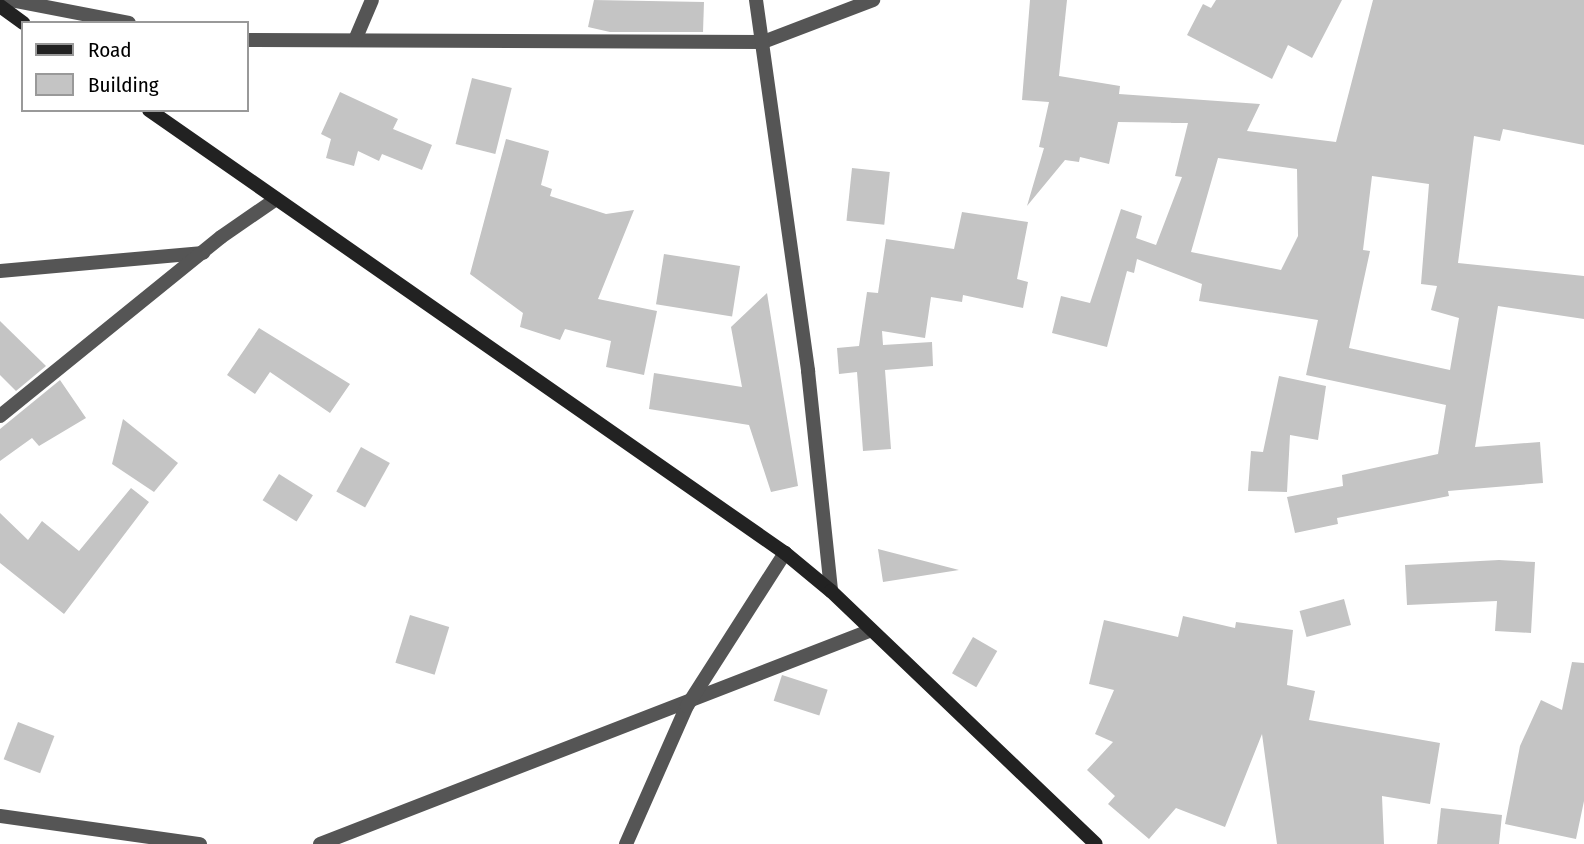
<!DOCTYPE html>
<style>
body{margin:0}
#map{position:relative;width:1584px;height:844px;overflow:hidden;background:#fff;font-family:"Fira Sans Condensed",sans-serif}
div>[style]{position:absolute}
.building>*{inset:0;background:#c4c4c4;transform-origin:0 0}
.minor>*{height:14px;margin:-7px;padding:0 7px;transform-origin:7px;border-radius:7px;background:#555}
.tertiary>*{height:14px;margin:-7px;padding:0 7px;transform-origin:7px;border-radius:7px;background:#555}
.secondary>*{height:14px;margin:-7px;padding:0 7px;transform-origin:7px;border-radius:7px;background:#222}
span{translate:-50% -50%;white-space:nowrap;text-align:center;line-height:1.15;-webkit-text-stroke:5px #fff;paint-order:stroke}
.legend{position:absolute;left:21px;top:21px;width:228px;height:91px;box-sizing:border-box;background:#fff;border:2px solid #999;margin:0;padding:9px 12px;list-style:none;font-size:21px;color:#000}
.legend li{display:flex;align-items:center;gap:14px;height:35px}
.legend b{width:35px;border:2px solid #999}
</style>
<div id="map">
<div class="building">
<div style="clip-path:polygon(594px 0,704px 2px,703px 32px,610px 32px,588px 27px)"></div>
<div style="clip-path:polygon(evenodd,1030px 0,1067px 0,1059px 76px,1120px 86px,1119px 94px,1260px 104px,1247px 131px,1336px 142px,1373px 0,1584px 0,1584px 145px,1503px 129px,1500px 141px,1474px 136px,1458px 263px,1584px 276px,1584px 319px,1498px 306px,1475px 447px,1540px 442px,1543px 483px,1448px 491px,1449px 496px,1337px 518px,1338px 524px,1295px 533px,1287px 497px,1343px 486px,1342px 475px,1438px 454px,1446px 405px,1306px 375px,1318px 320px,1199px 301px,1202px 284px,1137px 259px,1134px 273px,1127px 271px,1107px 347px,1052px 333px,1061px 296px,1090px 303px,1121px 209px,1142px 216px,1136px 238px,1156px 245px,1182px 177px,1175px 176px,1188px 123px,1118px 122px,1109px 164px,1080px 157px,1079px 162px,1065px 160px,1027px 206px,1044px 148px,1039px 147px,1049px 102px,1022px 100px,1030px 0,1218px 158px,1297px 169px,1298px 236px,1281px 270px,1191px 252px,1218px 158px,1030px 0,1372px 176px,1429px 184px,1421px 284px,1437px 286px,1431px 310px,1459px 318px,1450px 370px,1349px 348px,1370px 251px,1363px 250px,1372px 176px)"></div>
<div style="clip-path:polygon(1216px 0,1342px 0,1312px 58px,1288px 45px,1272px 79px,1187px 35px,1203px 4px,1211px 8px)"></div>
<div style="left:472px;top:78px;width:41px;height:68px;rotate:14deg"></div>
<div style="clip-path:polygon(340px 92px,398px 119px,393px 129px,432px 145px,422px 170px,382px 154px,379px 161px,358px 151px,354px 166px,326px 158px,331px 139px,321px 134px)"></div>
<div style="clip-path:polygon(506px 139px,549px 151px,541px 185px,552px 189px,550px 196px,606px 214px,634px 210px,598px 299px,657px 311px,644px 375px,606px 367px,611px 341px,565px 329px,560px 340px,520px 327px,523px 313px,470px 274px)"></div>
<div style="left:852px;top:168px;width:38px;height:53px;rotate:6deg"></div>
<div style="clip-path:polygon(962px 212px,1028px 222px,1017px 279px,1028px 282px,1023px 308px,963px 295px,962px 302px,931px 297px,925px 338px,882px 331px,883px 345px,932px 342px,933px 366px,885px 370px,891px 449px,863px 451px,857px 372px,839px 374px,837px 348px,859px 346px,867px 292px,878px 293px,886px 239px,954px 249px)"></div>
<div style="left:664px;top:254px;width:77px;height:51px;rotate:9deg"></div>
<div style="clip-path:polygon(767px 293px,798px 486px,771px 492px,749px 425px,649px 409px,654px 373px,742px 387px,731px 327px)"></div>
<div style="clip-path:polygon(0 321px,46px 366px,16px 391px,0 375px)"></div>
<div style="clip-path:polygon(259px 328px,350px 384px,330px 413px,270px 372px,255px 394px,227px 375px)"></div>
<div style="clip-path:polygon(1279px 376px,1326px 386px,1318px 440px,1290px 435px,1287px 492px,1248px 491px,1251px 451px,1263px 452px)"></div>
<div style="clip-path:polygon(60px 380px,86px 418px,39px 446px,32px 438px,0 461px,0 429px)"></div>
<div style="clip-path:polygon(123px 419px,178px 463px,154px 492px,112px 464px)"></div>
<div style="left:361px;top:447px;width:33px;height:51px;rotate:29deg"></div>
<div style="left:279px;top:474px;width:40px;height:31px;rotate:32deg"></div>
<div style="clip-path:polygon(131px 488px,149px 502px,64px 614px,0 563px,0 513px,28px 540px,42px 521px,79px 551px)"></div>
<div style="clip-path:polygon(878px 549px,959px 570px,883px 582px)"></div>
<div style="clip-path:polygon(1499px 560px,1535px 562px,1531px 633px,1495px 631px,1497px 601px,1407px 605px,1405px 565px)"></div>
<div style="left:1344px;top:599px;width:27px;height:46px;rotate:75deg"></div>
<div style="left:410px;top:615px;width:41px;height:50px;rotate:17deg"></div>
<div style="clip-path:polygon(1183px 616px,1235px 628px,1236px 622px,1293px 630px,1287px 685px,1315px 691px,1309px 720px,1440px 743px,1430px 804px,1382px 796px,1384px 844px,1277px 844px,1262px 734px,1225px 827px,1176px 808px,1149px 839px,1108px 804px,1115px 796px,1087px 770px,1113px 742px,1095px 734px,1114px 690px,1089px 684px,1104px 620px,1178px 637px)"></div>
<div style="left:973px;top:637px;width:28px;height:42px;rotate:30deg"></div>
<div style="clip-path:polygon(1572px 662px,1584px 663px,1584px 801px,1576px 839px,1505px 824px,1520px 746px,1541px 700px,1562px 710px)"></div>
<div style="left:782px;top:675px;width:48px;height:27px;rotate:18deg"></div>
<div style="left:18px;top:722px;width:39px;height:40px;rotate:21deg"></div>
<div style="clip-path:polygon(1441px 808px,1502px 815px,1499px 844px,1437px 844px)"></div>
</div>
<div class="minor">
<div style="left:10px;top:0;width:121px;rotate:10.9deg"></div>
<div style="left:247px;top:40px;width:516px;rotate:0.22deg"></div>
<div style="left:763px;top:42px;width:118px;rotate:-20.9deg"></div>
<div style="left:355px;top:40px;width:43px;rotate:-67deg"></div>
<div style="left:0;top:271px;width:204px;rotate:-5.1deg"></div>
<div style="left:0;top:416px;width:284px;rotate:-39deg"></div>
<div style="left:221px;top:237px;width:67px;rotate:-34.6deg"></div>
<div style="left:0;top:816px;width:202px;rotate:8deg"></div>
<div style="left:320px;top:844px;width:589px;rotate:-21.21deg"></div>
<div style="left:626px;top:844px;width:151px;rotate:-66.2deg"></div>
<div style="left:687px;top:706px;width:182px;rotate:-57.4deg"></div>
</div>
<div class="tertiary">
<div style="left:756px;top:0;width:375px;rotate:82deg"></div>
<div style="left:808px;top:371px;width:221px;rotate:84deg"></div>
</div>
<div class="secondary">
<div style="left:0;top:6px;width:29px;rotate:36deg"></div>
<div style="left:149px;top:110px;width:775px;rotate:34.86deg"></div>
<div style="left:785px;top:553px;width:60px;rotate:39.6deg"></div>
<div style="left:831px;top:591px;width:366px;rotate:43.7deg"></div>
</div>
<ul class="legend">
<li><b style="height:9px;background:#222"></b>Road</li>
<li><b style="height:19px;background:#c4c4c4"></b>Building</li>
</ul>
</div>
